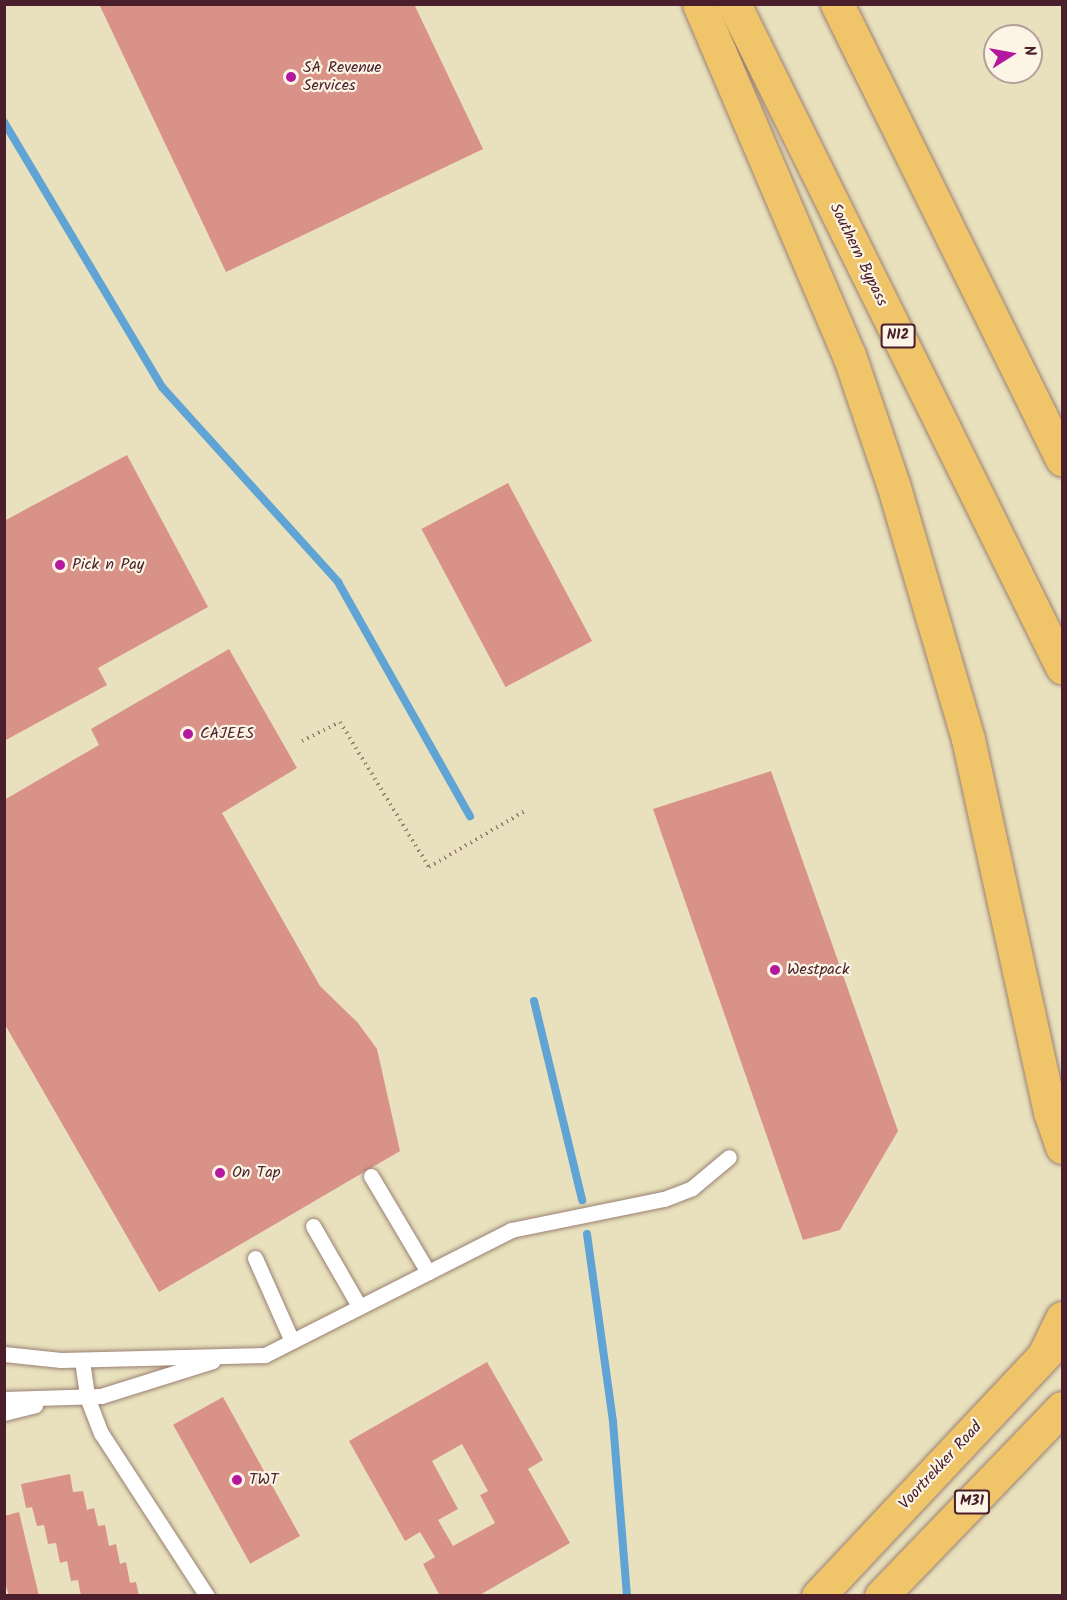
<!DOCTYPE html>
<style>
body{margin:0}
#map{position:relative;width:1067px;height:1600px;overflow:hidden;background:#e9e1bd;font-family:Kalam,sans-serif}
div>[style]{position:absolute}
.stream>*{height:8px;margin:-4px;padding:0 4px;transform-origin:4px;border-radius:4px;background:#5fa4d4}
.building>*{inset:0;background:#d99288;transform-origin:0 0}
.path>*{height:4px;margin-top:-2px;transform-origin:0;background:repeating-linear-gradient(90deg,#9a8074 0 1.5px,transparent 0 6px)}
.roads{filter:drop-shadow(0 0 2px #9a8074) drop-shadow(0 0 2px #9a8074)}
.service>*{height:15px;margin:-7.5px;padding:0 7.5px;transform-origin:7.5px;border-radius:7.5px;background:#fff}
.primary>*{height:33px;margin:-16.5px;padding:0 16.5px;transform-origin:16.5px;border-radius:16.5px;background:#f0c469}
.motorway>*{height:33px;margin:-16.5px;padding:0 16.5px;transform-origin:16.5px;border-radius:16.5px;background:#f0c469}
.dots>*{width:16px;height:16px;translate:-50% -50%;box-sizing:border-box;border:3px solid #fcf5e5;border-radius:50%}
span{translate:-50% -50%;white-space:nowrap;text-align:center;line-height:1.15;-webkit-text-stroke:4.5px #fcf5e5;paint-order:stroke}
.shield-label span{padding:2px 4px;background:#fcf5e5;border:2px solid;border-radius:4px;-webkit-text-stroke-width:0}
.shield-label{font-size:15px;color:#4a1f2b;font-weight:700}
.poi-label{font-size:16px;color:#4a1f2b}
.left{translate:0 -50%;text-align:left}
.street-label{font-size:16px;color:#4a1f2b}
.frame{position:absolute;inset:0;border:6px solid #4a1f2b;pointer-events:none}
.north{position:absolute;left:983px;top:24px;width:60px;height:60px;box-sizing:border-box;background:#fcf5e5;border:2px solid #b59f9b;border-radius:50%;rotate:79deg;font-size:16px;font-weight:700;line-height:24px;text-align:center;color:#4a1f2b}
.north::after{content:'';display:block;margin:auto;width:21px;height:27px;background:#b5179e;clip-path:polygon(50% 0,100% 100%,50% 72%,0 100%)}
</style>
<div id="map">
<div class="stream">
<div style="left:4px;top:122px;width:309px;rotate:59.2deg"></div>
<div style="left:162px;top:387px;width:263px;rotate:47.9deg"></div>
<div style="left:338px;top:582px;width:269px;rotate:60.6deg"></div>
<div style="left:534px;top:1001px;width:205px;rotate:76.4deg"></div>
<div style="left:587px;top:1234px;width:190px;rotate:82.1deg"></div>
<div style="left:613px;top:1422px;width:175px;rotate:85.4deg"></div>
</div>
<div class="building">
<div style="clip-path:polygon(99px 4px,414px 4px,483px 149px,226px 272px)"></div>
<div style="clip-path:polygon(127px 455px,208px 607px,98px 668px,107px 685px,4px 741px,4px 521px)"></div>
<div style="left:508px;top:483px;width:179px;height:98px;rotate:62deg"></div>
<div style="clip-path:polygon(229px 649px,297px 768px,222px 813px,320px 986px,358px 1023px,377px 1049px,400px 1151px,159px 1292px,4px 1023px,4px 800px,99px 745px,91px 729px)"></div>
<div style="clip-path:polygon(771px 771px,898px 1131px,840px 1230px,803px 1240px,653px 809px)"></div>
<div style="clip-path:polygon(evenodd,487px 1362px,543px 1460px,528px 1469px,570px 1543px,478px 1596px,440px 1596px,423px 1564px,435px 1557px,420px 1532px,405px 1541px,349px 1441px,487px 1362px,462px 1444px,488px 1491px,480px 1495px,495px 1523px,453px 1546px,438px 1520px,458px 1509px,432px 1461px,462px 1444px)"></div>
<div style="left:223px;top:1397px;width:159px;height:57px;rotate:61deg"></div>
<div style="clip-path:polygon(70px 1474px,73px 1492px,83px 1491px,87px 1510px,94px 1508px,98px 1526px,105px 1525px,109px 1546px,116px 1544px,120px 1564px,126px 1562px,130px 1583px,136px 1582px,139px 1596px,81px 1596px,78px 1580px,71px 1581px,67px 1561px,60px 1563px,56px 1543px,48px 1544px,44px 1525px,37px 1526px,32px 1507px,26px 1508px,21px 1484px)"></div>
<div style="clip-path:polygon(19px 1512px,39px 1596px,9px 1596px,4px 1579px,4px 1516px)"></div>
</div>
<div class="path">
<div style="left:302px;top:741px;width:42px;rotate:-26.6deg"></div>
<div style="left:340px;top:722px;width:170px;rotate:58.5deg"></div>
<div style="left:429px;top:867px;width:111px;rotate:-30.3deg"></div>
</div>
<div class="roads">
<div class="service">
<div style="left:371px;top:1176px;width:112px;rotate:59.3deg"></div>
<div style="left:313px;top:1226px;width:92px;rotate:60.1deg"></div>
<div style="left:255px;top:1258px;width:91px;rotate:66deg"></div>
<div style="left:4px;top:1354px;width:57px;rotate:6deg"></div>
<div style="left:61px;top:1360px;width:204px;rotate:-1.4deg"></div>
<div style="left:265px;top:1355px;width:276px;rotate:-26.9deg"></div>
<div style="left:511px;top:1230px;width:156px;rotate:-11.5deg"></div>
<div style="left:664px;top:1199px;width:30px;rotate:-21deg"></div>
<div style="left:692px;top:1188px;width:48px;rotate:-40deg"></div>
<div style="left:82px;top:1360px;width:37px;rotate:82deg"></div>
<div style="left:87px;top:1397px;width:39px;rotate:69deg"></div>
<div style="left:101px;top:1433px;width:194px;rotate:57deg"></div>
<div style="left:4px;top:1399px;width:97px;rotate:-1.8deg"></div>
<div style="left:101px;top:1396px;width:117px;rotate:-17.4deg"></div>
<div style="left:4px;top:1413px;width:32px;rotate:-14deg"></div>
</div>
<div class="primary">
<div style="left:818px;top:1596px;width:357px;rotate:-46.8deg"></div>
<div style="left:881px;top:1596px;width:261px;rotate:-46.1deg"></div>
</div>
<div class="motorway">
<div style="left:699px;top:4px;width:382px;rotate:66.9deg"></div>
<div style="left:849px;top:355px;width:136px;rotate:71.2deg"></div>
<div style="left:893px;top:484px;width:266px;rotate:73.6deg"></div>
<div style="left:968px;top:739px;width:382px;rotate:77.6deg"></div>
<div style="left:1050px;top:1112px;width:37px;rotate:71deg"></div>
<div style="left:734px;top:4px;width:740px;rotate:63.68deg"></div>
<div style="left:837px;top:4px;width:508px;rotate:63.69deg"></div>
<div style="left:1044px;top:1355px;width:41px;rotate:-64.1deg"></div>
</div>
</div>
<div class="dots">
<div style="left:291px;top:77px;background:#b5179e"></div>
<div style="left:60px;top:565px;background:#b5179e"></div>
<div style="left:188px;top:734px;background:#b5179e"></div>
<div style="left:775px;top:970px;background:#b5179e"></div>
<div style="left:220px;top:1173px;background:#b5179e"></div>
<div style="left:237px;top:1480px;background:#b5179e"></div>
</div>
<div class="shield-label">
<span style="left:898px;top:336px">N12</span>
<span style="left:972px;top:1502px">M31</span>
</div>
<div class="poi-label">
<span class="left" style="left:303px;top:77px">SA Revenue<br>Services</span>
<span class="left" style="left:72px;top:565px">Pick n Pay</span>
<span class="left" style="left:200px;top:734px">CAJEES</span>
<span class="left" style="left:787px;top:970px">Westpack</span>
<span class="left" style="left:232px;top:1173px">On Tap</span>
<span class="left" style="left:249px;top:1480px">TWT</span>
</div>
<div class="street-label">
<span style="left:858px;top:255px;rotate:64deg">Southern Bypass</span>
<span style="left:941px;top:1466px;rotate:-47deg">Voortrekker Road</span>
</div>
<div class="frame"></div>
<div class="north">N</div>
</div>
